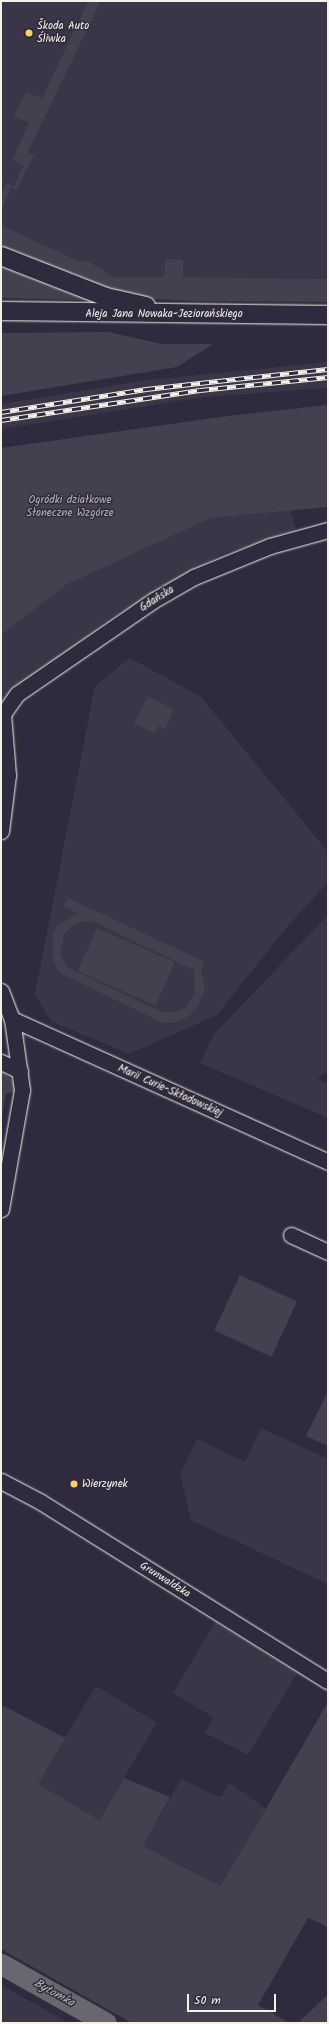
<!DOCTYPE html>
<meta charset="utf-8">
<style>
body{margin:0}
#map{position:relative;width:329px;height:2024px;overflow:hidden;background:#2f2a3d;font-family:Kalam,sans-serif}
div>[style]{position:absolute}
.built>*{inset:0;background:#3b3647;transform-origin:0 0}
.green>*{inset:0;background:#454050;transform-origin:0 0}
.river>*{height:21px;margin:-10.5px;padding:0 10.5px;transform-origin:10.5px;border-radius:10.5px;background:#6a6670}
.roads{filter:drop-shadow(0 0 1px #f4f1e8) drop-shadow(0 0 1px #f4f1e8)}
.minor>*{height:15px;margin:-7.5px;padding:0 7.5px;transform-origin:7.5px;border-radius:7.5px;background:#2f2a3d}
.major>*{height:18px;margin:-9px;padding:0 9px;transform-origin:9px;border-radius:9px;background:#2f2a3d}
.rail>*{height:4.5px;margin-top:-2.25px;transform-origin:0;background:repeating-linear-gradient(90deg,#2f2a3d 0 9px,#f4f1e8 0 18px);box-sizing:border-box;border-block:1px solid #f4f1e8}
.dots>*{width:11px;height:11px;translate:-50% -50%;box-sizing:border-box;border:2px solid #2f2a3d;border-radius:50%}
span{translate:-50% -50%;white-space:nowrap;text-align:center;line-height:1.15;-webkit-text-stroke:3px #2f2a3d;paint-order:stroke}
.poi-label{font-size:11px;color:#f4f1e8}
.left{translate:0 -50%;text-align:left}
.street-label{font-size:11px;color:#f4f1e8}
.park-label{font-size:11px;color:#b7b3b3}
.water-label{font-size:12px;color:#b6b2b2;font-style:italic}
.frame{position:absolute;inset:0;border:2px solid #f4f1e8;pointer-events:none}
.scale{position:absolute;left:187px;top:1994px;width:89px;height:18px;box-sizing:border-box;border:2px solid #f4f1e8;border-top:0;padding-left:5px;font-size:12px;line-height:14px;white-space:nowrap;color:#f4f1e8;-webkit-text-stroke:3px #2f2a3d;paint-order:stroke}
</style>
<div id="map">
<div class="built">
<div style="clip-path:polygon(1px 1px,88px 1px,42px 98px,15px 116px,29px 123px,12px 160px,24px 166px,14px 186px,6px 182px,1px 194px)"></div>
<div style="clip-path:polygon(101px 1px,328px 1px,328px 279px,183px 277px,165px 260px,165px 277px,113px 277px,90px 262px,76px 260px,1px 225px,1px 211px,11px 188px,17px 190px,34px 155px,28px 152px)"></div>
<div style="clip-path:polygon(328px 362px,328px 388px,204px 397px,1px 429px,1px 404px,139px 381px)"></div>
<div style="clip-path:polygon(290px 510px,296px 530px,220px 555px,114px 616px,1px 700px,1px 635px,66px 585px,211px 518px)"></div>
<div style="clip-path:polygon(130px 658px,201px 697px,328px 852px,328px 882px,288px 926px,217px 1015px,129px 1054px,51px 1021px,35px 994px,95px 686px)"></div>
<div style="clip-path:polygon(328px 915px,328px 1072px,317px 1078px,328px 1084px,328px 1118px,200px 1063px,214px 1034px)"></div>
<div style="clip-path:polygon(261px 1428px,328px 1459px,328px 1584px,191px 1520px,180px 1474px,197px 1439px,245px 1462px)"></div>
<div style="clip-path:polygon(215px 1622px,297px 1673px,248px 1755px,205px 1733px,213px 1717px,173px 1693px)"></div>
<div style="left:96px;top:1686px;width:71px;height:114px;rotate:31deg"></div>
<div style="clip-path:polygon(181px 1779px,217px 1796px,222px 1796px,229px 1782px,266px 1809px,222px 1886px,143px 1846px)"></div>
<div style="clip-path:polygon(1px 1985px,69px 2023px,1px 2023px)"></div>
</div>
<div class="green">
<div style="clip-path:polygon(88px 1px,101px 1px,28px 152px,34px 155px,17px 190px,11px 188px,1px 211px,1px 194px,6px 182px,14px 186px,23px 166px,12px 160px,29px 123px,14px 116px,26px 92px,42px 98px)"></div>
<div style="clip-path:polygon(1px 225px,76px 260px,90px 262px,113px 277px,164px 277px,165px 259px,183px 260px,183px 277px,328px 279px,328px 302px,196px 301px,133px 298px,1px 250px)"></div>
<div style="clip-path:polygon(1px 262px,91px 300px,1px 298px)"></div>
<div style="clip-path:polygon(108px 332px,162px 344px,213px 344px,177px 367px,1px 396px,1px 333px)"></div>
<div style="clip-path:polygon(328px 405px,328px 507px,211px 518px,66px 585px,1px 635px,1px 448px,227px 416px)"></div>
<div style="clip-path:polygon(147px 697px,174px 709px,165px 729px,158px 726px,155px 733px,134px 724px)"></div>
<div style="clip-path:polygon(evenodd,68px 898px,205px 962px,201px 968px,205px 990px,197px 1008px,188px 1017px,175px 1023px,161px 1022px,60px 973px,53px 961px,53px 933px,58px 925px,78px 913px,64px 907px,68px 898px,83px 921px,94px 922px,194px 970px,195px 993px,187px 1007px,177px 1012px,162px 1012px,68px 968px,60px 954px,64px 935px,72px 926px,83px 921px)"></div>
<div style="left:97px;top:928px;width:85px;height:47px;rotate:24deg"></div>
<div style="clip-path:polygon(1px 1070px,13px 1081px,16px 1091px,6px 1094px,1px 1120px)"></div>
<div style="left:240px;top:1275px;width:63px;height:61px;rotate:25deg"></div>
<div style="clip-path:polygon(328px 1391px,328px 1446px,306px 1436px)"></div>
<div style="clip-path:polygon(328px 1702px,328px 1927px,308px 1918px,258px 2005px,290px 2023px,132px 2023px,1px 1949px,1px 1710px,4px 1706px,65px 1738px,38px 1784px,99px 1820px,124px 1778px,170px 1797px,143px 1846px,221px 1886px)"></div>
<div style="clip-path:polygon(328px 1994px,328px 2023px,298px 2023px,319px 2003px)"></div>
</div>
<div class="river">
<div style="left:1px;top:1964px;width:120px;rotate:29.3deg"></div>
</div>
<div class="roads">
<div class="minor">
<div style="left:1px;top:831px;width:56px;rotate:-82.9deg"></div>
<div style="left:8px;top:775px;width:61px;rotate:-94.7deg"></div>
<div style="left:3px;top:714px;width:24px;rotate:-55deg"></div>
<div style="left:17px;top:694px;width:166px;rotate:-34.5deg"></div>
<div style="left:154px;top:600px;width:46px;rotate:-29.9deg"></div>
<div style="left:194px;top:577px;width:82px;rotate:-22.2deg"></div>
<div style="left:270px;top:546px;width:60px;rotate:-15.4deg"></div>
<div style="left:1px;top:991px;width:30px;rotate:69deg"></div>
<div style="left:12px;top:1019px;width:72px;rotate:82deg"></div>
<div style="left:22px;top:1090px;width:121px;rotate:100deg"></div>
<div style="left:12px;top:1019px;width:347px;rotate:24.3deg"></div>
<div style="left:1px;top:1062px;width:21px;rotate:25deg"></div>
<div style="left:291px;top:1235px;width:41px;rotate:24.7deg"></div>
<div style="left:1px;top:1481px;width:45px;rotate:27.7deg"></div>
<div style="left:41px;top:1502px;width:338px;rotate:32deg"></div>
</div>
<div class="major">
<div style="left:1px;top:256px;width:113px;rotate:21.3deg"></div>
<div style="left:106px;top:297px;width:41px;rotate:12.7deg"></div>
<div style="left:1px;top:311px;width:327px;rotate:0.7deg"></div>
</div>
</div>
<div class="rail">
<div style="left:1px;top:412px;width:147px;rotate:-9deg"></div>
<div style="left:146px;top:389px;width:183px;rotate:-6.3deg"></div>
<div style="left:1px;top:420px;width:201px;rotate:-8.6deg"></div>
<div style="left:200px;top:390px;width:129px;rotate:-5.8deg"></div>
</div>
<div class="dots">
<div style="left:29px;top:33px;background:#ffd166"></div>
<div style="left:74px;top:1484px;background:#ffd166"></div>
</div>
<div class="poi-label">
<span class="left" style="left:37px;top:33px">Škoda Auto<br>Śliwka</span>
<span class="left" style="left:82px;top:1484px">Wierzynek</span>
</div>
<div class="street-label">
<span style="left:164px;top:314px">Aleja Jana Nowaka-Jeziorańskiego</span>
<span style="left:157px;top:599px;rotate:-32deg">Gdańska</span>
<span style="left:170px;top:1091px;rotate:24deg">Marii Curie-Skłodowskiej</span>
<span style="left:165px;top:1580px;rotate:32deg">Grunwaldzka</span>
</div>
<div class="park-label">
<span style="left:70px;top:507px">Ogródki działkowe<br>Słoneczne Wzgórze</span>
</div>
<div class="water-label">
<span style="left:54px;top:1993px;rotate:29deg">Bytomka</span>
</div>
<div class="frame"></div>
<div class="scale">50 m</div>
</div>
